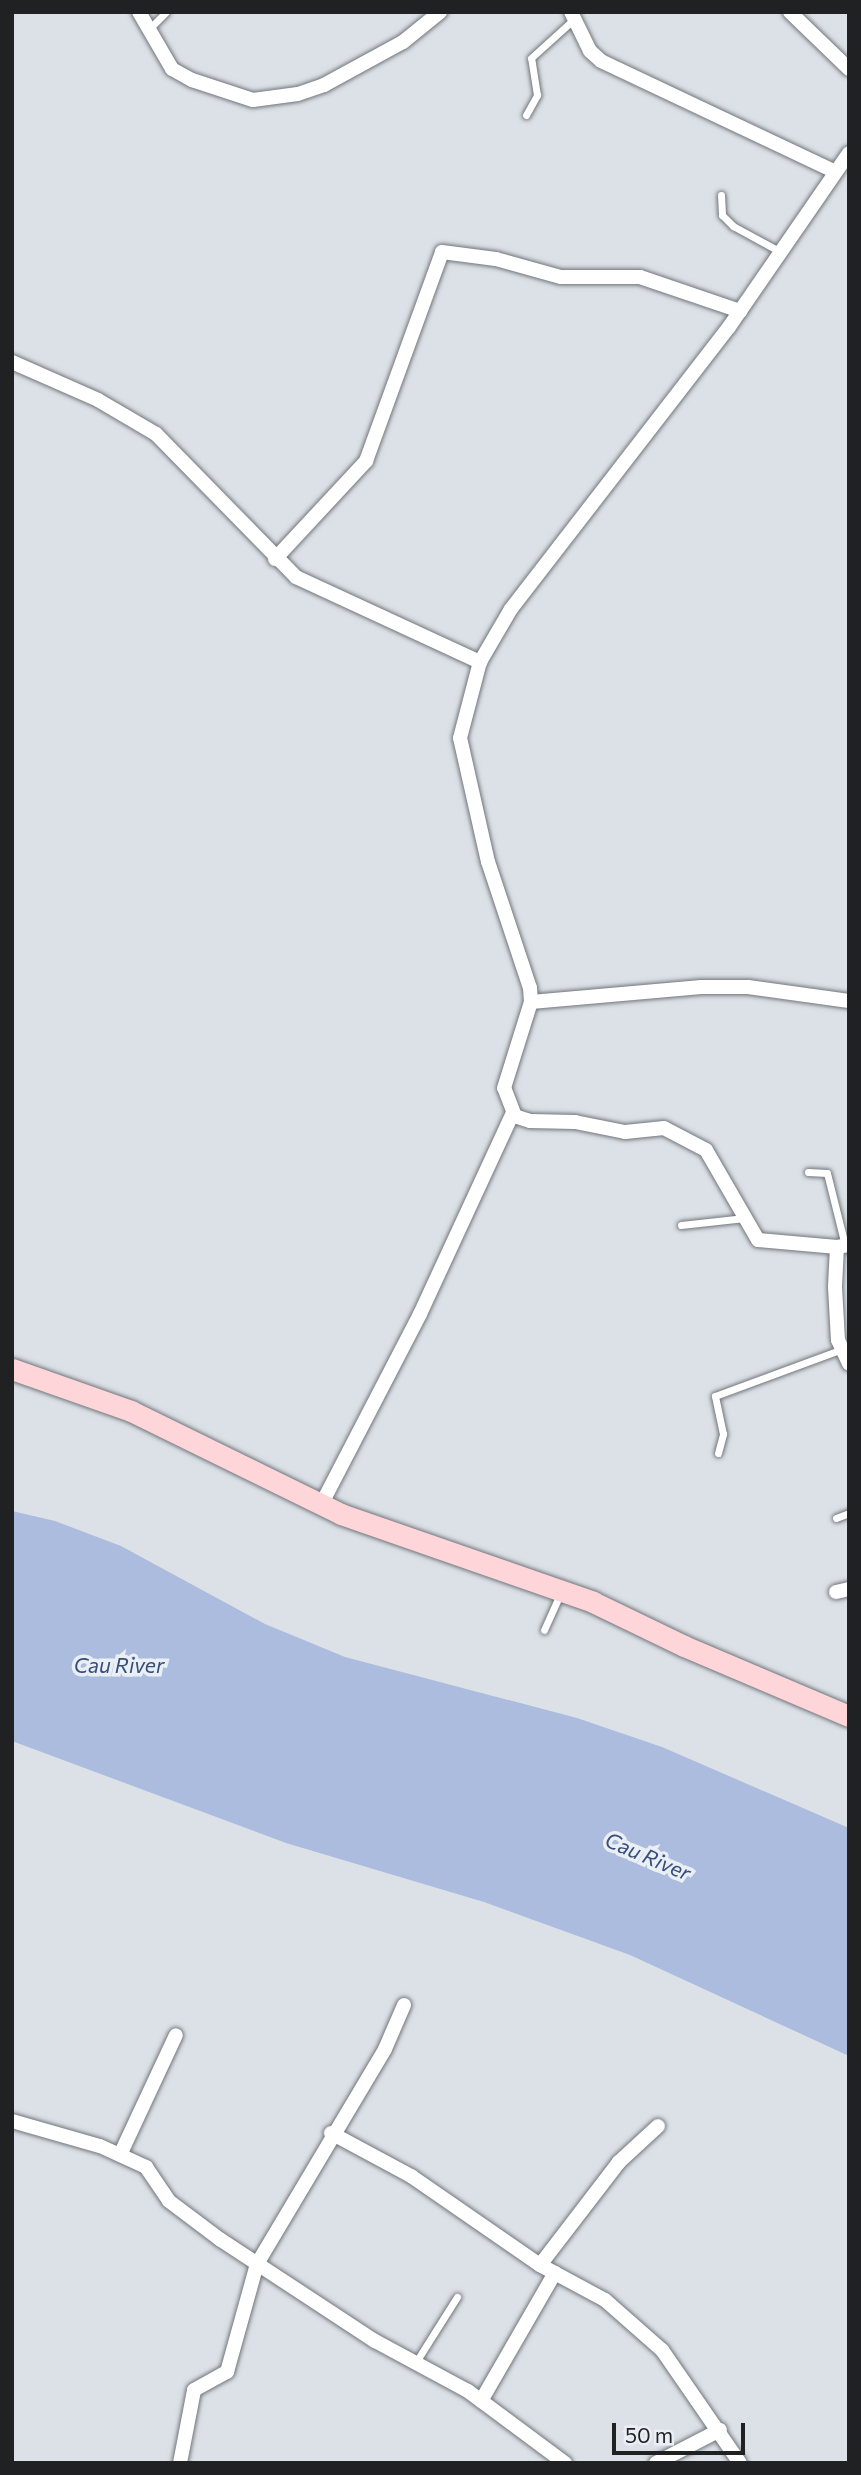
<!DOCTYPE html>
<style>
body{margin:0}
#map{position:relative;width:861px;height:2475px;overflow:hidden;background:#dce1e7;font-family:Commissioner,sans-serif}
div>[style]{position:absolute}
.water>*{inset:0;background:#abbcde}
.roads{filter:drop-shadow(0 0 2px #71767b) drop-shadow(0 0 2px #71767b)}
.lane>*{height:7px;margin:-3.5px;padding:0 3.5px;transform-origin:3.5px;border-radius:3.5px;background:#fff}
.street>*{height:14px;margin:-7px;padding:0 7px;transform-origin:7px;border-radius:7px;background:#fff}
.secondary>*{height:21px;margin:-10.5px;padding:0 10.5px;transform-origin:10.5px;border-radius:10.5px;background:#fed6da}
span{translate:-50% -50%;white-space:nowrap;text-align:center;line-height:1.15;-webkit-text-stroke:7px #e9eff4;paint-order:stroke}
.water-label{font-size:21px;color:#374d7b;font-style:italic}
.frame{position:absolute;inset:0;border:14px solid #1f2123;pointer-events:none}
.scale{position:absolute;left:612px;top:2423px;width:133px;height:32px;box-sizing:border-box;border:4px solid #1f2123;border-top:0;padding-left:9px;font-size:21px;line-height:24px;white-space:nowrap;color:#1f2123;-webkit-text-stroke:5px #e9eff4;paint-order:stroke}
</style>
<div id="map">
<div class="water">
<div style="clip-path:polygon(12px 1511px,55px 1521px,121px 1546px,265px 1624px,345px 1657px,577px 1718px,662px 1747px,849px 1828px,849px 2056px,630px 1955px,484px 1902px,286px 1843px,12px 1741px)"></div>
</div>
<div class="roads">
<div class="lane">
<div style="left:148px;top:30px;width:25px;rotate:-45deg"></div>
<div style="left:526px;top:115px;width:23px;rotate:-61deg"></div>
<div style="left:537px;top:95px;width:37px;rotate:-99deg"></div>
<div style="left:531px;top:58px;width:58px;rotate:-42.2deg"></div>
<div style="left:721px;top:195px;width:20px;rotate:87deg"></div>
<div style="left:722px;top:215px;width:16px;rotate:45deg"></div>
<div style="left:733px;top:226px;width:52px;rotate:28.5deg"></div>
<div style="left:808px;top:1172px;width:19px;rotate:3deg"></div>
<div style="left:827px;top:1173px;width:74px;rotate:76deg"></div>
<div style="left:681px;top:1225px;width:64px;rotate:-6.2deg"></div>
<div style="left:718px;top:1453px;width:20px;rotate:-75deg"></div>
<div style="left:723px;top:1434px;width:39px;rotate:-102deg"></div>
<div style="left:715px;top:1396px;width:135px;rotate:-20.3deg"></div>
<div style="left:836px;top:1518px;width:14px;rotate:-21deg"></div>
<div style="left:544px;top:1630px;width:42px;rotate:-65.9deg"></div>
<div style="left:416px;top:2362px;width:77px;rotate:-57.8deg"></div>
</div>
<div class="street">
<div style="left:139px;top:12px;width:66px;rotate:59.9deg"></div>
<div style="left:172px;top:69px;width:23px;rotate:29deg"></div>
<div style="left:192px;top:80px;width:64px;rotate:18.2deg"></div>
<div style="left:253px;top:100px;width:45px;rotate:-7.6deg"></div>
<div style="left:298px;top:94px;width:28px;rotate:-19deg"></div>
<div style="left:324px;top:85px;width:90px;rotate:-28.6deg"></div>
<div style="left:403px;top:42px;width:48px;rotate:-39deg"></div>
<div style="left:571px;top:12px;width:43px;rotate:64deg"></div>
<div style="left:590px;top:51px;width:15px;rotate:42deg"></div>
<div style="left:601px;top:61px;width:258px;rotate:25.3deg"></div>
<div style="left:790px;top:12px;width:82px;rotate:44deg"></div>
<div style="left:12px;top:362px;width:94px;rotate:23.8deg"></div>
<div style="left:98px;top:400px;width:67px;rotate:30.4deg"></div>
<div style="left:156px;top:434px;width:200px;rotate:45.6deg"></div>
<div style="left:296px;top:577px;width:203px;rotate:24.8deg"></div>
<div style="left:275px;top:559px;width:134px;rotate:-47.1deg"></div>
<div style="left:366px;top:461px;width:222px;rotate:-70deg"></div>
<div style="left:442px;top:252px;width:54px;rotate:7.4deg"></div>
<div style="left:496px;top:259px;width:67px;rotate:15.5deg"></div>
<div style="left:561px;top:277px;width:79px"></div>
<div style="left:640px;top:277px;width:106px;rotate:18.8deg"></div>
<div style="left:531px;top:1002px;width:171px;rotate:-5deg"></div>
<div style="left:701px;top:987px;width:47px"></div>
<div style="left:748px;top:987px;width:102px;rotate:7.9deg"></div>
<div style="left:849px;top:1245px;width:12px;rotate:171deg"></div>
<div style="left:837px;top:1247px;width:40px;rotate:92.9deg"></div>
<div style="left:835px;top:1287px;width:53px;rotate:86.8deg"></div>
<div style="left:838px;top:1340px;width:26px;rotate:65deg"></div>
<div style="left:837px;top:1247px;width:79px;rotate:-174.9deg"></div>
<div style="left:758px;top:1240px;width:104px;rotate:-120deg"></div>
<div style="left:706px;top:1150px;width:47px;rotate:-152.4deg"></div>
<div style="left:664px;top:1128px;width:39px;rotate:174deg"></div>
<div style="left:625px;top:1132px;width:51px;rotate:-168.7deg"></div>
<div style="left:575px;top:1122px;width:45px;rotate:-178.7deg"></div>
<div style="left:530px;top:1121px;width:16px;rotate:-162deg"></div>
<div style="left:515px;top:1116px;width:30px;rotate:-111deg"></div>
<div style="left:504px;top:1088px;width:90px;rotate:-72.6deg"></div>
<div style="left:531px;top:1002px;width:14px;rotate:-94deg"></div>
<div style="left:530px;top:988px;width:133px;rotate:-108.4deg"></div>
<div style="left:488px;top:862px;width:127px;rotate:-102.7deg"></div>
<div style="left:460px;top:738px;width:79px;rotate:-75.3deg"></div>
<div style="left:480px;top:662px;width:61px;rotate:-59.7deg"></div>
<div style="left:511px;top:609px;width:356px;rotate:-52.3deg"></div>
<div style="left:729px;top:327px;width:211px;rotate:-55.4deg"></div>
<div style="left:321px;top:1505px;width:215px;rotate:-62.6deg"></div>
<div style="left:420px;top:1314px;width:221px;rotate:-65.2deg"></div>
<div style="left:836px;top:1592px;width:13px;rotate:-13deg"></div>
<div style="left:12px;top:2121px;width:91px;rotate:15.9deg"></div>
<div style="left:100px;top:2146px;width:51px;rotate:24.5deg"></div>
<div style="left:146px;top:2167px;width:41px;rotate:55.9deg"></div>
<div style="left:169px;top:2201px;width:65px;rotate:36.9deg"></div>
<div style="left:221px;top:2240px;width:184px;rotate:33.3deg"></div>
<div style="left:375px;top:2341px;width:106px;rotate:28.3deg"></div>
<div style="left:468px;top:2391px;width:121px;rotate:36.6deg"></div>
<div style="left:331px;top:2133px;width:91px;rotate:28.3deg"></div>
<div style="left:411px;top:2176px;width:157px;rotate:34.6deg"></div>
<div style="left:540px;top:2265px;width:74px;rotate:28.3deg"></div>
<div style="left:605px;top:2300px;width:76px;rotate:41.3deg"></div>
<div style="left:662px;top:2350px;width:137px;rotate:55.4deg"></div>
<div style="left:120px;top:2155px;width:132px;rotate:-65deg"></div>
<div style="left:540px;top:2265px;width:130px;rotate:-52.5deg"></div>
<div style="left:619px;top:2162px;width:53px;rotate:-42.7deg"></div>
<div style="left:481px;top:2401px;width:148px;rotate:-60deg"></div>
<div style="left:180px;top:2463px;width:74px;rotate:-79.1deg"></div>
<div style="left:194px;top:2390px;width:38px;rotate:-29deg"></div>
<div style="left:227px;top:2372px;width:112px;rotate:-74.5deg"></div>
<div style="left:257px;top:2264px;width:250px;rotate:-59.2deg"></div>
<div style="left:385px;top:2049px;width:48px;rotate:-66.6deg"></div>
<div style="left:656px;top:2463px;width:72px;rotate:-27.3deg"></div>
</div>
<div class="secondary">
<div style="left:12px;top:1369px;width:126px;rotate:19.4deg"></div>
<div style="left:131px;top:1411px;width:234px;rotate:26.1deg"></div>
<div style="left:341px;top:1514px;width:267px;rotate:19.2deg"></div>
<div style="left:593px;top:1602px;width:101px;rotate:25.8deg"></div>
<div style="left:684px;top:1646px;width:179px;rotate:23deg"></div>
</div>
</div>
<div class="water-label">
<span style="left:119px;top:1665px">Cau River</span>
<span style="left:648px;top:1856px;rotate:23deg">Cau River</span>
</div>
<div class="frame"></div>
<div class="scale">50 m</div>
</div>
